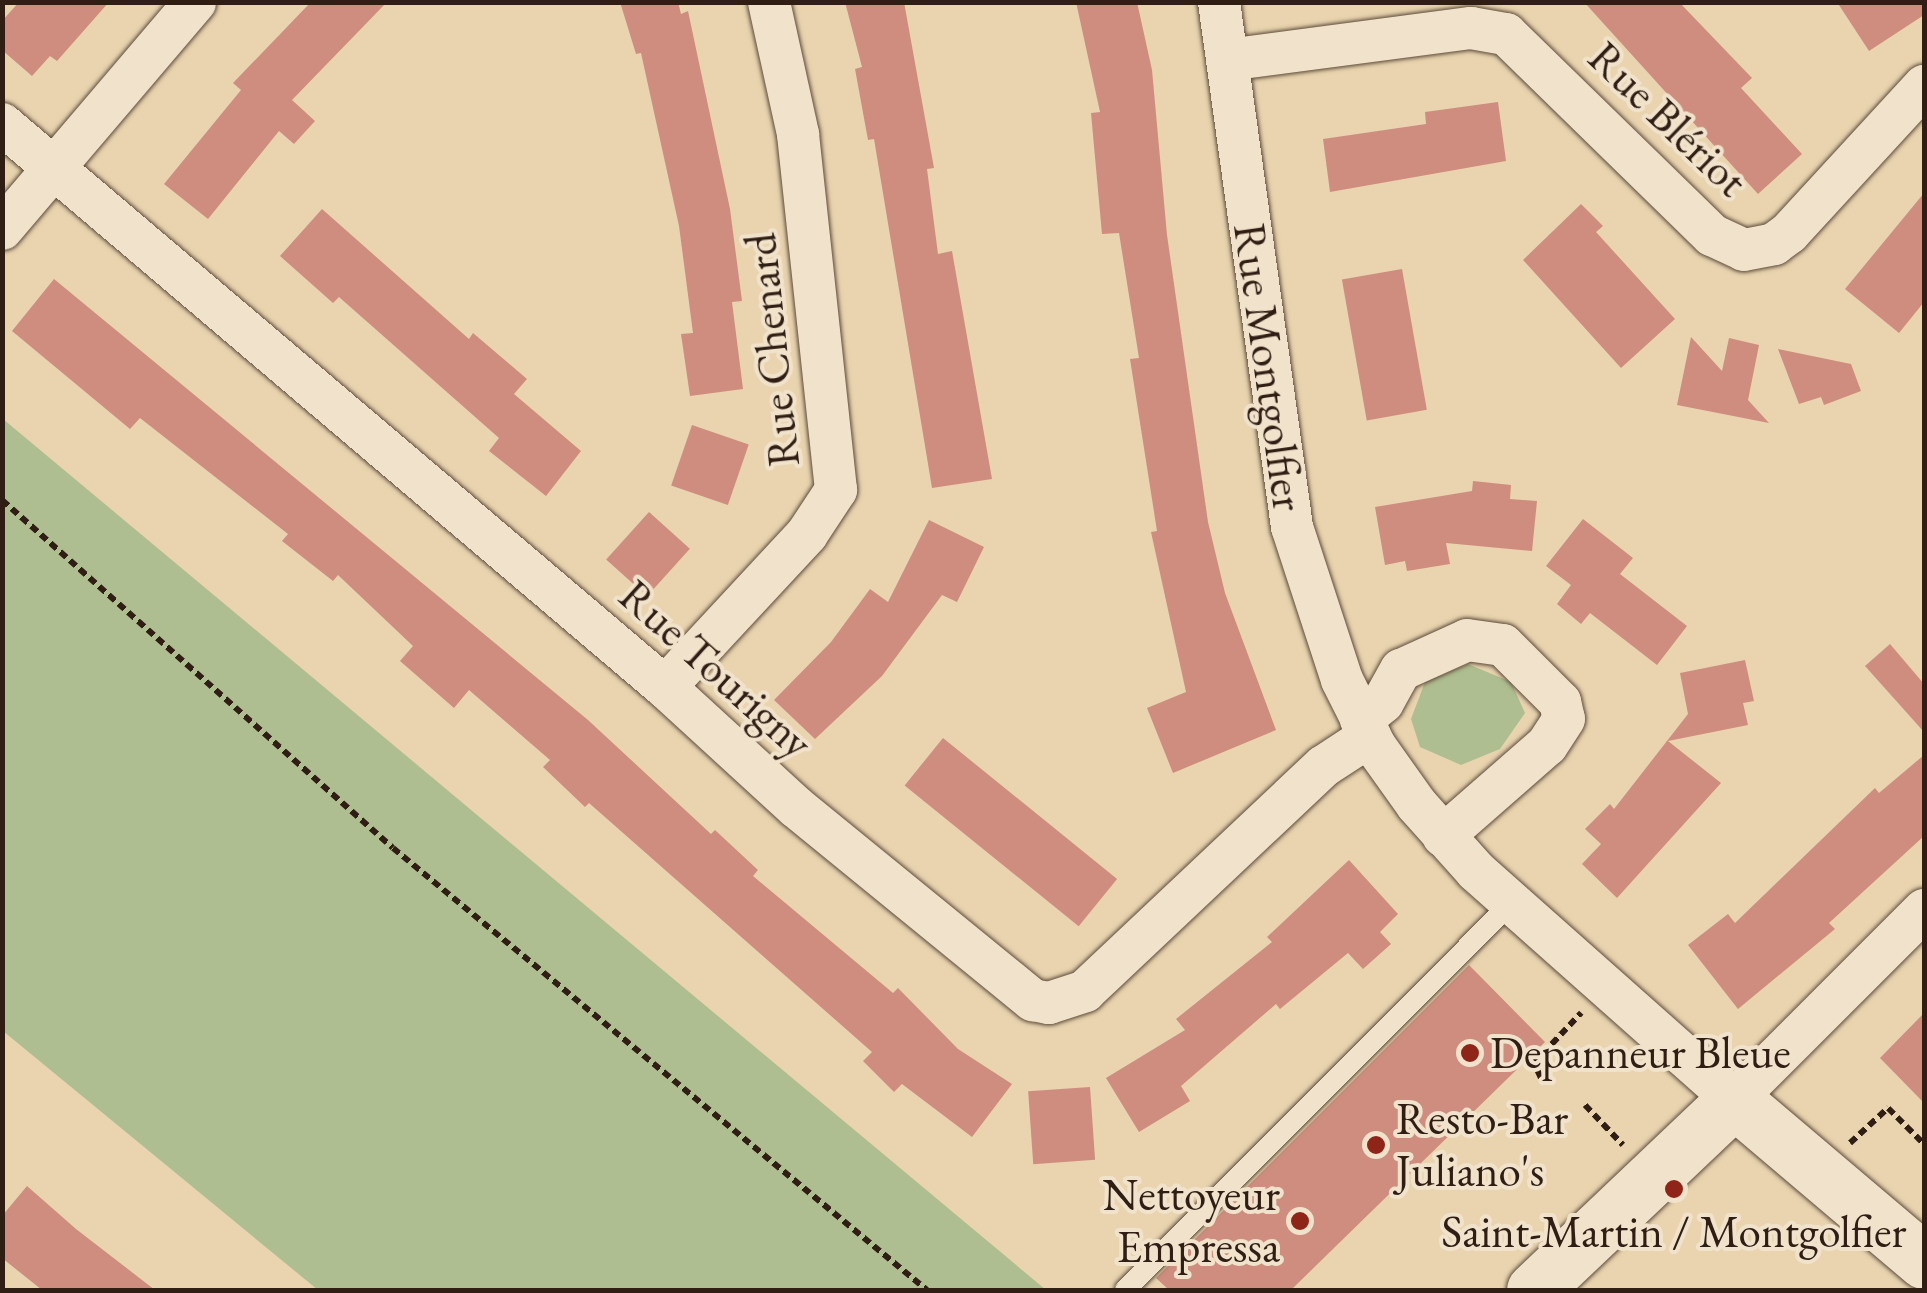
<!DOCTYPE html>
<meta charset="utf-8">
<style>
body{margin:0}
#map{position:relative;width:1927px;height:1293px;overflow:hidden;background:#e9d4af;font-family:"EB Garamond",serif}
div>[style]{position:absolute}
.green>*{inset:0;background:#afbe90}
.building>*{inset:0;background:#ce8d7f;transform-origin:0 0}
.path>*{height:6px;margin-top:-3px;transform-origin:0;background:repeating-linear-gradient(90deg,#301d14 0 8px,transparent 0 13px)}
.roads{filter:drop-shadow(0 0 2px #5e4b3b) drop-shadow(0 0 2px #5e4b3b)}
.service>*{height:20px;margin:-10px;padding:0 10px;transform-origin:10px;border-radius:10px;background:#f1e3cb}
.minor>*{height:42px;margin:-21px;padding:0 21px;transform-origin:21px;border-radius:21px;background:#f1e3cb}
.secondary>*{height:55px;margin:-27.5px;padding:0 27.5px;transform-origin:27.5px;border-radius:27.5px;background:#f1e3cb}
.dots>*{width:28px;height:28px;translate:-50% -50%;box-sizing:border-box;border:5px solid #f1e3cb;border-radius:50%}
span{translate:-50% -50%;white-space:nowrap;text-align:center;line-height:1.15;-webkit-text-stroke:8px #f1e3cb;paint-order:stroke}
.street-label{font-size:45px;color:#301d14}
.poi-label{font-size:45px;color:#301d14}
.left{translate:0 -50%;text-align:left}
.right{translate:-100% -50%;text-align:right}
.frame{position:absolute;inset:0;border:5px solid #301d14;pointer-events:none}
</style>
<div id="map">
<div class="green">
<div style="clip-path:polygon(2px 419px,3px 419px,1046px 1290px,318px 1290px,3px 1031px)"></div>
<div style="clip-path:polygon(1468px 664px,1511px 682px,1525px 713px,1500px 749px,1461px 765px,1420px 747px,1411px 719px,1425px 682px)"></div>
</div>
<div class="building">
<div style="clip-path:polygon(19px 2px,109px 2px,57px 61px,50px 56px,32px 76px,2px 50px,2px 21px)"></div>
<div style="clip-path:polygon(311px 2px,387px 2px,292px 100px,315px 121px,294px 144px,279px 131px,208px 219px,164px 184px,241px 90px,233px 83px)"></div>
<div style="clip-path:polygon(620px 2px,678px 2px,681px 14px,688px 11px,730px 209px,742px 301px,732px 302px,743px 389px,690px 396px,681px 334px,693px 333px,679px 226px,641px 53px,636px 54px)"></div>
<div style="clip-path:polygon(845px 2px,904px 2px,934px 168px,927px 169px,938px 254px,952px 251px,992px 479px,932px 488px,874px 139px,868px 140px,855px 69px,862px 67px)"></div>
<div style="clip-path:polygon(1076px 2px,1137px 2px,1152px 70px,1167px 235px,1208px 522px,1225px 593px,1276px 730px,1173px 773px,1147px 708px,1186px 692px,1151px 532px,1157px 531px,1130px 359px,1139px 358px,1119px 233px,1102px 234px,1091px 113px,1100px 112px)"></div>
<div style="clip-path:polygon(1584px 2px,1679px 2px,1752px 78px,1741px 88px,1802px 154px,1758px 194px)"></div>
<div style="clip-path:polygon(1837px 2px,1924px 2px,1924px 15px,1869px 51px)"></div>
<div style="clip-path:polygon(1498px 102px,1506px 161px,1330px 192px,1323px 139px,1426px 124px,1425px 112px)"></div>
<div style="clip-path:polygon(1924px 193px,1924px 302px,1899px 333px,1845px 289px)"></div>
<div style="clip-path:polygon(1581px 204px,1603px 226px,1596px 232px,1675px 319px,1621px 368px,1523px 260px)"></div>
<div style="clip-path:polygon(322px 209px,469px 339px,473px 333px,527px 379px,514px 394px,581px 451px,546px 496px,489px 451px,499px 438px,339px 297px,333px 303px,280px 256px)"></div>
<div style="left:1402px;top:269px;width:143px;height:61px;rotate:80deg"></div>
<div style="clip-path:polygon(54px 279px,588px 720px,711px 834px,715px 830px,758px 870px,753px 876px,893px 993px,898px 988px,958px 1049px,1012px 1084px,972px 1137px,902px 1084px,894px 1092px,863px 1061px,872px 1052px,589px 803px,585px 807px,543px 767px,550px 760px,469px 690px,454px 708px,400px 661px,413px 646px,338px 575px,333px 581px,282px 541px,288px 534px,140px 418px,130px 429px,12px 331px)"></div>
<div style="clip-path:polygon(1691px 337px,1722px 371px,1729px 338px,1759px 345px,1748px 400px,1769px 423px,1677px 405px)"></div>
<div style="clip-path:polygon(1778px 349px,1851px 364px,1861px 391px,1824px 405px,1821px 397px,1799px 404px)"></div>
<div style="left:692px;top:425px;width:60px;height:64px;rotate:19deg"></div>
<div style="clip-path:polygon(1473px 481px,1511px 485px,1510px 499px,1537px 501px,1532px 551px,1446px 543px,1450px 564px,1407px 571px,1405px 561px,1385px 565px,1375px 507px,1472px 491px)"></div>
<div style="left:649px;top:512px;width:55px;height:64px;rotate:42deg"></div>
<div style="clip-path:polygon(1583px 519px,1633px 558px,1620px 574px,1687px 626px,1657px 665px,1590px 613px,1581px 624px,1557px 604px,1571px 585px,1546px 566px)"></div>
<div style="clip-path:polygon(929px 520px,984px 547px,957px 602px,942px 595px,882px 676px,815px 739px,774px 700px,831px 642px,870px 589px,888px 602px)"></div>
<div style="clip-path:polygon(1890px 644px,1924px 684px,1924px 732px,1865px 666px)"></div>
<div style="clip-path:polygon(1745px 660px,1754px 701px,1743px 703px,1748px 725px,1668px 741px,1721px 783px,1617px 898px,1582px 864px,1601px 844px,1585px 829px,1610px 804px,1614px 809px,1688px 714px,1680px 673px)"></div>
<div style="left:943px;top:738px;width:224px;height:61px;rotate:39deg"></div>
<div style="clip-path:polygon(1924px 755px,1924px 836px,1829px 923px,1835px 929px,1738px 1009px,1688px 945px,1728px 914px,1735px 923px,1875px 788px,1879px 793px)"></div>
<div style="clip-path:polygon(1349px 860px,1398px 914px,1380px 932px,1391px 944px,1363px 969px,1348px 953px,1280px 1009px,1276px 1004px,1181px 1086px,1190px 1101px,1139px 1132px,1106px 1078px,1185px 1030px,1176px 1019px,1272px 942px,1267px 937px)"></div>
<div style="clip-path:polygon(1469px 965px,1545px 1042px,1291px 1290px,1169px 1290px,1156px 1278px)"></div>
<div style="clip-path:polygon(1924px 1013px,1924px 1103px,1880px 1058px)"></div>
<div style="left:1090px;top:1087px;width:73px;height:62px;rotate:86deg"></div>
<div style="clip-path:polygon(27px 1186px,76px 1229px,155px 1290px,42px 1290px,2px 1258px,2px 1216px)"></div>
</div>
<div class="path">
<div style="left:2px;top:500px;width:523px;rotate:41.67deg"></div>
<div style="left:393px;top:848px;width:693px;rotate:39.62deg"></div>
<div style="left:1541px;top:1078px;width:17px;rotate:-115deg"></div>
<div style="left:1534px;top:1063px;width:69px;rotate:-46.8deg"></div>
<div style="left:1585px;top:1105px;width:55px;rotate:46.5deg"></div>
<div style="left:1850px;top:1143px;width:52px;rotate:-42.6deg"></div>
<div style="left:1888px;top:1108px;width:51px;rotate:45deg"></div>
</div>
<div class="roads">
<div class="service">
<div style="left:1125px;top:1290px;width:547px;rotate:-45.07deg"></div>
</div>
<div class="minor">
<div style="left:1219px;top:2px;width:530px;rotate:82.08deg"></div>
<div style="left:1292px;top:527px;width:161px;rotate:71.9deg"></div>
<div style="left:1342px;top:680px;width:74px;rotate:63.4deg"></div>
<div style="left:1375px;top:746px;width:72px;rotate:54.6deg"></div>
<div style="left:1417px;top:805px;width:89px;rotate:48.2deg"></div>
<div style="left:1476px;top:871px;width:345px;rotate:41.6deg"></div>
<div style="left:1734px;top:1100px;width:269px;rotate:-45deg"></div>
<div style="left:1227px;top:60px;width:246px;rotate:-7.5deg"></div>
<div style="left:1471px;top:28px;width:36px;rotate:10deg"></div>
<div style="left:1506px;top:34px;width:288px;rotate:44.3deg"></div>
<div style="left:1712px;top:235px;width:35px;rotate:25deg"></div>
<div style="left:1744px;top:250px;width:31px;rotate:-11deg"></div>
<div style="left:1774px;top:244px;width:19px;rotate:-36deg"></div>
<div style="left:1789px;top:233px;width:200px;rotate:-47.4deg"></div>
<div style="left:2px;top:124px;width:870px;rotate:40.34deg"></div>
<div style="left:665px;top:687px;width:178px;rotate:42.5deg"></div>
<div style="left:796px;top:807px;width:306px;rotate:39.2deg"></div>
<div style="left:1033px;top:1000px;width:16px;rotate:11deg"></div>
<div style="left:1049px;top:1003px;width:38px;rotate:-18deg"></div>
<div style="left:1085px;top:991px;width:328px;rotate:-43.3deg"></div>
<div style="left:1324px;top:766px;width:55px;rotate:-33.1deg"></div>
<div style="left:2px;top:229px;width:298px;rotate:-49.6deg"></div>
<div style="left:665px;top:687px;width:209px;rotate:-47.1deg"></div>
<div style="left:807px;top:534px;width:53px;rotate:-56.6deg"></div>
<div style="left:836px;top:490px;width:358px;rotate:-96.1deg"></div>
<div style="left:798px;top:134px;width:135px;rotate:-102.4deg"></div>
<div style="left:1361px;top:720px;width:28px;rotate:-39deg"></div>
<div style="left:1383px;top:702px;width:37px;rotate:-61deg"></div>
<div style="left:1401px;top:670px;width:72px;rotate:-24.4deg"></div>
<div style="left:1467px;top:640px;width:36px;rotate:8deg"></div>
<div style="left:1503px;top:645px;width:81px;rotate:45deg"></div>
<div style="left:1560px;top:702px;width:17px;rotate:77deg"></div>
<div style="left:1564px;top:719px;width:31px;rotate:123deg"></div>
<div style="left:1547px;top:745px;width:138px;rotate:138.8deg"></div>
</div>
<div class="secondary">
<div style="left:1534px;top:1290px;width:276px;rotate:-43.5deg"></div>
<div style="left:1734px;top:1100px;width:249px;rotate:40.3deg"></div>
</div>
</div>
<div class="dots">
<div style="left:1470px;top:1053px;background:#8f2418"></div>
<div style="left:1376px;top:1145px;background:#8f2418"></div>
<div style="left:1674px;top:1189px;background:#8f2418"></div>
<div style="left:1300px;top:1221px;background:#8f2418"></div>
</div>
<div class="street-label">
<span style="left:1668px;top:119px;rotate:44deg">Rue Blériot</span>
<span style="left:772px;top:350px;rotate:-96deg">Rue Chenard</span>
<span style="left:1269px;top:367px;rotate:82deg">Rue Montgolfier</span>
<span style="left:716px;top:669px;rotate:42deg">Rue Tourigny</span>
</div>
<div class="poi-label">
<span class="left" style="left:1490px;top:1053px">Depanneur Bleue</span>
<span class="left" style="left:1396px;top:1145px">Resto-Bar<br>Juliano's</span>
<span class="right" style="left:1280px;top:1221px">Nettoyeur<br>Empressa</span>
<span style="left:1674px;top:1232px">Saint-Martin / Montgolfier</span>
</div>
<div class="frame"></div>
</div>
